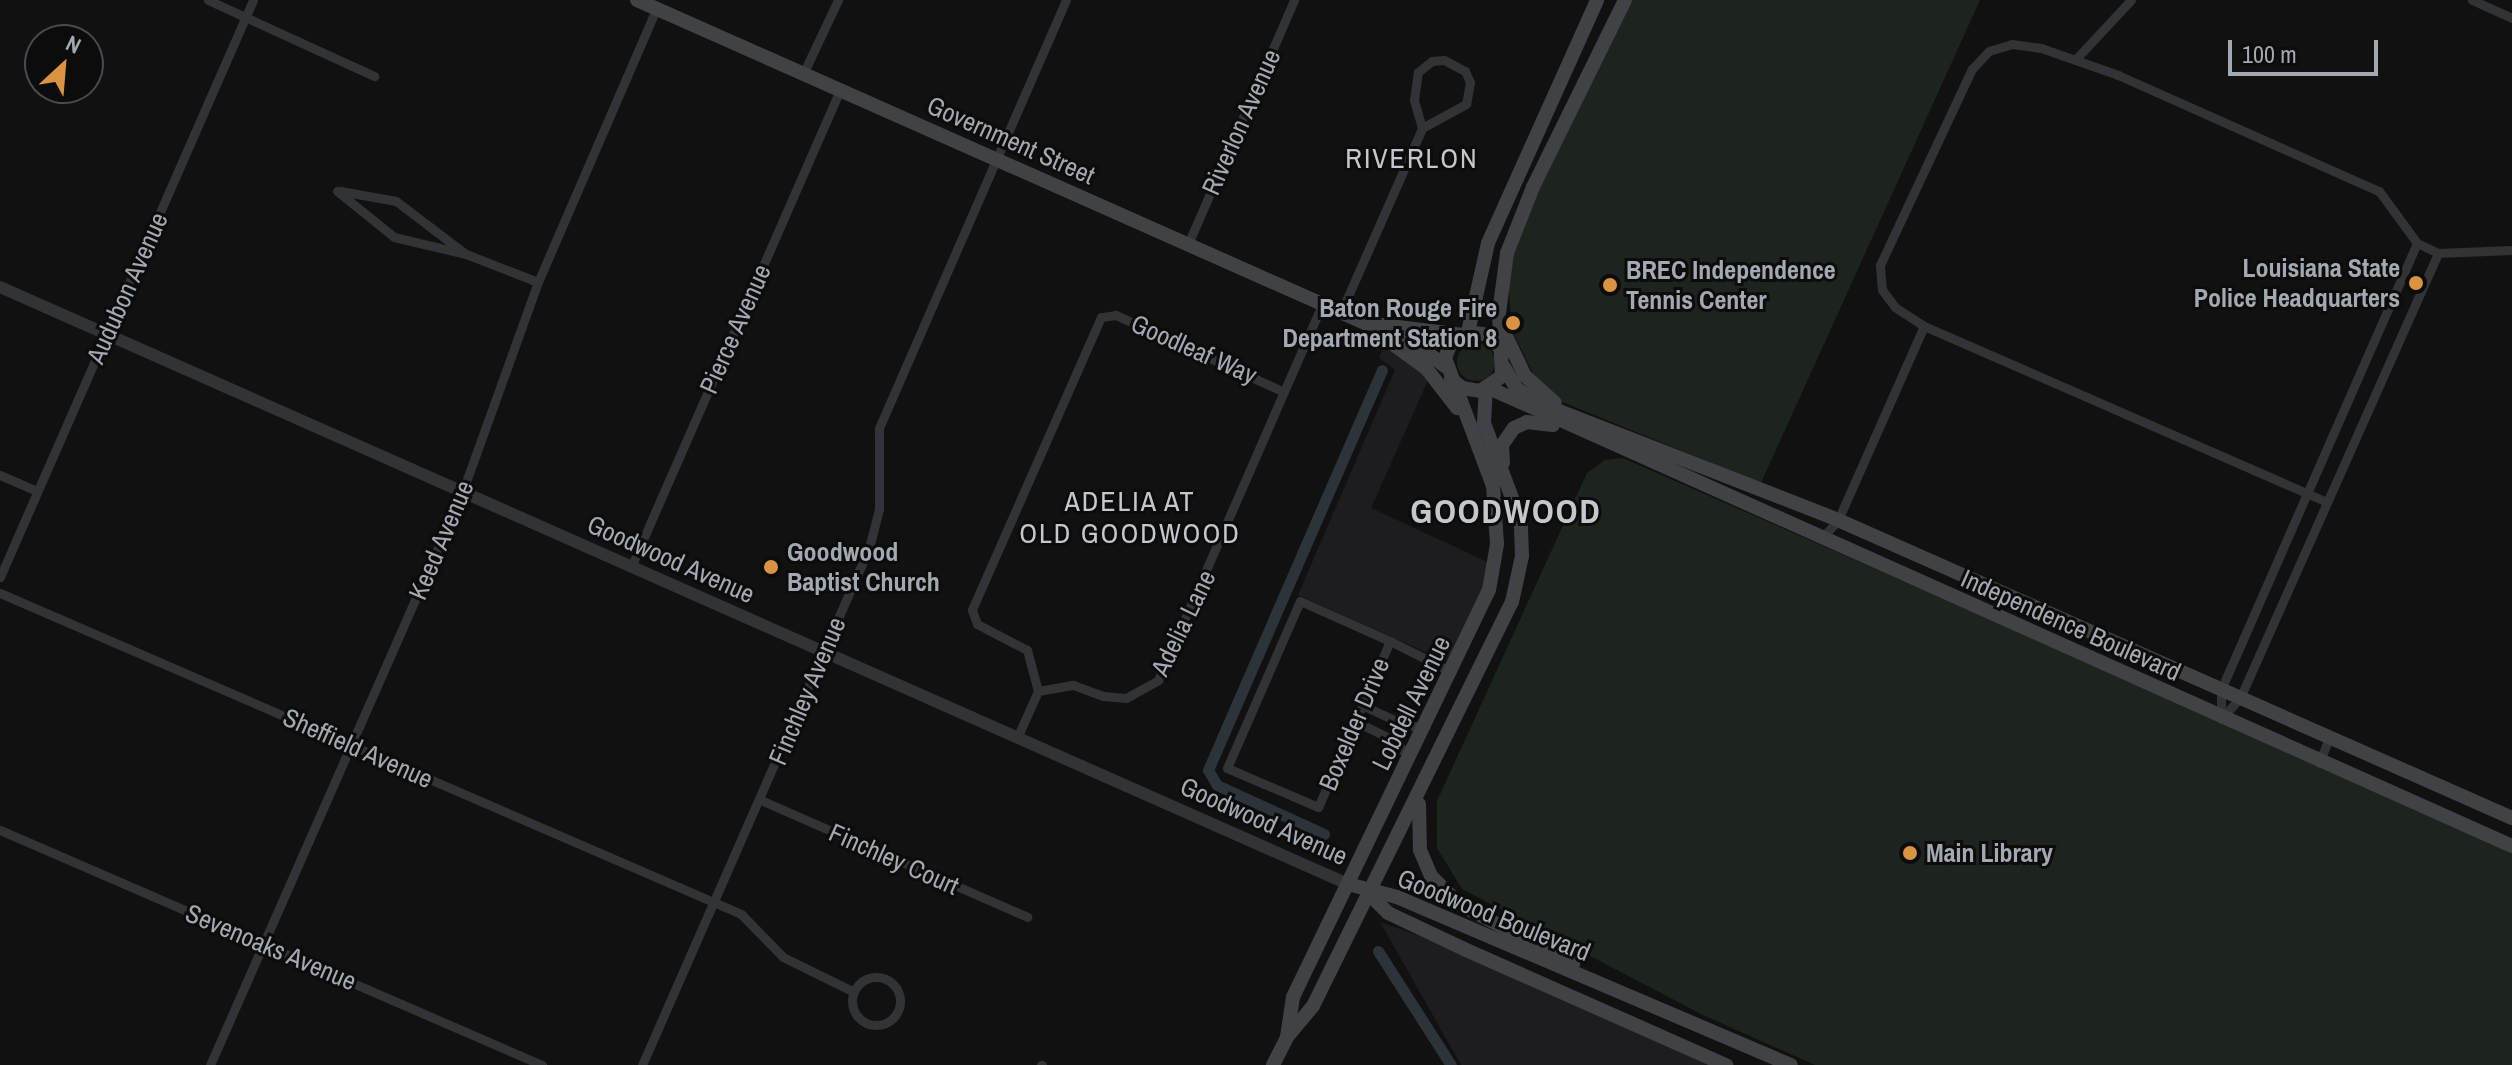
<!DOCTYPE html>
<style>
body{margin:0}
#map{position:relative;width:2512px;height:1065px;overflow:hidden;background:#111112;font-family:"Archivo Narrow",sans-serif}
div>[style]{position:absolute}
.built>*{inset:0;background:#1d1d1f}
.green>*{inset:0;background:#1d241d}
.round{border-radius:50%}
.canal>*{height:11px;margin:-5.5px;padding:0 5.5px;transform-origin:5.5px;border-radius:5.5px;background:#2c3439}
.minor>*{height:9px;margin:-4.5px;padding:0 4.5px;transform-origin:4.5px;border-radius:4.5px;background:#323336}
.minor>.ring{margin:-4.5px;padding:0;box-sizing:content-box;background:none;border:9px solid #323336;border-radius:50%}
.tertiary>*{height:12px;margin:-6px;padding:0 6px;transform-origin:6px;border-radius:6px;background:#323336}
.secondary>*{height:14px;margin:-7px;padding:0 7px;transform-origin:7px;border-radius:7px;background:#404246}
.dots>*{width:22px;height:22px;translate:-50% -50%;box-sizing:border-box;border:4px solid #0c0c0d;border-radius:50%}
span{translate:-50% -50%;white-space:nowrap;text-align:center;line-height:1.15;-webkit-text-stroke:6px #0c0c0d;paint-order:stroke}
.street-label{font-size:26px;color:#a3a9b1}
.poi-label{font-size:26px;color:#a3a9b1;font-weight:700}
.right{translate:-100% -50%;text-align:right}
.left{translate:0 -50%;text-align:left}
.neighbourhood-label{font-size:28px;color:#c4c8cd;letter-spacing:2px}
.district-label{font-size:34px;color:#c4c8cd;font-weight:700;letter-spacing:2px}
.north{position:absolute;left:24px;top:24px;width:80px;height:80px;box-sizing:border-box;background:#0c0c0d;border:2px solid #484b4f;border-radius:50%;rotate:26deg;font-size:22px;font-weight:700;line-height:32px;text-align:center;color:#a3a9b1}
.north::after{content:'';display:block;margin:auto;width:28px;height:36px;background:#da9340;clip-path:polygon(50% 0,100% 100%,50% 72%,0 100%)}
.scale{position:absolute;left:2228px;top:40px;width:150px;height:36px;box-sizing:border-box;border:4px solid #a3a9b1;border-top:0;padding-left:10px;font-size:24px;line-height:28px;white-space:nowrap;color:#a3a9b1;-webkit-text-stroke:6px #0c0c0d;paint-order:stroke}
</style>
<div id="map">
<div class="built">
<div style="clip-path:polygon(1384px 346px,1429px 378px,1371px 508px,1490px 563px,1482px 593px,1450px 663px,1298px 595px,1395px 370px,1379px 358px)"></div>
<div style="clip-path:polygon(1380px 922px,1437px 942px,1716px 1065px,1461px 1065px)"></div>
</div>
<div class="green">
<div style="clip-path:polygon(1629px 0,1980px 0,1761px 483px,1555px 399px,1538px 384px,1513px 332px,1508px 286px,1514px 242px)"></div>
<div class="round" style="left:1457px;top:343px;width:38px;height:38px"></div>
<div style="clip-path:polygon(1623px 458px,2512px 849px,2512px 1065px,1815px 1065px,1703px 1015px,1462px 889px,1437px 848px,1437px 801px,1587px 473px,1605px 460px)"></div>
</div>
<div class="canal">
<div style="left:1324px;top:834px;width:118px;rotate:-155.4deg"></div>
<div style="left:1217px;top:785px;width:17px;rotate:-121deg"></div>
<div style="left:1208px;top:770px;width:436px;rotate:-66.5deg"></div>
<div style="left:1378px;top:951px;width:135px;rotate:57.4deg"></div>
</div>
<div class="minor">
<div style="left:208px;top:0;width:183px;rotate:24.6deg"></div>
<div style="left:2472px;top:0;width:44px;rotate:24.2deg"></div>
<div style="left:2075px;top:60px;width:82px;rotate:-47deg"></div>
<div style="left:803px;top:74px;width:82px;rotate:-64.7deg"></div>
<div style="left:337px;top:191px;width:73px;rotate:38.9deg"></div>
<div style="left:394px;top:237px;width:74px;rotate:13.3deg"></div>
<div style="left:466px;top:254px;width:77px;rotate:21.3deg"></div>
<div style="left:340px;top:191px;width:57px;rotate:10.1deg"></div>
<div style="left:396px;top:201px;width:84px;rotate:37.3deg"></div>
<div style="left:2417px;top:243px;width:488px;rotate:113.7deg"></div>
<div style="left:2221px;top:690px;width:29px;rotate:90deg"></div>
<div style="left:2221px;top:719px;width:28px;rotate:-48deg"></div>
<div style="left:2240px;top:698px;width:487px;rotate:-66deg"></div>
<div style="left:1188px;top:244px;width:266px;rotate:-66.5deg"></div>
<div style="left:1341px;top:312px;width:201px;rotate:-66.2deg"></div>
<div style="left:1422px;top:128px;width:29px;rotate:-106deg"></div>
<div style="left:1414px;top:100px;width:28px;rotate:-82deg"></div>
<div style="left:1418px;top:72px;width:18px;rotate:-38deg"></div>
<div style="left:1432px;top:61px;width:12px;rotate:-5deg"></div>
<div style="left:1444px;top:60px;width:24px;rotate:28deg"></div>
<div style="left:1465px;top:71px;width:12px;rotate:66deg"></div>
<div style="left:1470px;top:82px;width:22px;rotate:100deg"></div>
<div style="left:1466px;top:104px;width:50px;rotate:151.4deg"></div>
<div style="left:1282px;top:391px;width:183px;rotate:-155.4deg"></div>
<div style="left:1116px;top:315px;width:15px;rotate:172deg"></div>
<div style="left:1101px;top:317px;width:320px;rotate:113.8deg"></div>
<div style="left:972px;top:610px;width:15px;rotate:70deg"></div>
<div style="left:977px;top:624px;width:56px;rotate:27.5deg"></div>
<div style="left:1027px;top:650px;width:42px;rotate:75deg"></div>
<div style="left:1038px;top:691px;width:36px;rotate:-10deg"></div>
<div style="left:1073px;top:685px;width:32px;rotate:20deg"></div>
<div style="left:1103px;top:696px;width:23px;rotate:5deg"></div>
<div style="left:1126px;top:698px;width:37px;rotate:-29deg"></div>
<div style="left:1158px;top:680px;width:410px;rotate:-66.4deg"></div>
<div style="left:0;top:475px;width:40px;rotate:23.4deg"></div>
<div style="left:2327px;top:502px;width:440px;rotate:-156.4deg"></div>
<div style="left:1924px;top:326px;width:35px;rotate:-147deg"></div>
<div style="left:1895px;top:307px;width:21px;rotate:-127deg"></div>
<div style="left:1882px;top:290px;width:25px;rotate:-95deg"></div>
<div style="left:1880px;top:265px;width:217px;rotate:-64.9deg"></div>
<div style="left:1972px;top:69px;width:25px;rotate:-47deg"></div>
<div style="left:1989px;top:51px;width:24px;rotate:-17deg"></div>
<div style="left:2012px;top:44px;width:29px;rotate:8deg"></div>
<div style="left:2041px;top:48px;width:82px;rotate:19.3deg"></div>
<div style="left:2118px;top:75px;width:286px;rotate:24deg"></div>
<div style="left:2379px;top:191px;width:64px;rotate:53.8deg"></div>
<div style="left:2417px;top:243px;width:23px;rotate:25deg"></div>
<div style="left:2438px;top:253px;width:74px;rotate:-2.3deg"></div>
<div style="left:1821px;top:539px;width:25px;rotate:-48deg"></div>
<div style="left:1838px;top:520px;width:212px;rotate:-66.1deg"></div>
<div style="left:631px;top:567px;width:521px;rotate:-66.34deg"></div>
<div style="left:0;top:577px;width:630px;rotate:-66.32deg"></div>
<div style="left:0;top:593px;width:808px;rotate:23.42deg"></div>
<div style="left:741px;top:914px;width:60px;rotate:45.7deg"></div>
<div style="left:783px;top:957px;width:79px;rotate:26.2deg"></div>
<div style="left:1390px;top:641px;width:181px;rotate:113.4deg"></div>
<div style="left:1318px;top:807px;width:99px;rotate:-156.8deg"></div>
<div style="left:1227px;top:768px;width:182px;rotate:-66.4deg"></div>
<div style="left:1300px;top:601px;width:98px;rotate:24deg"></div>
<div style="left:1390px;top:641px;width:69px;rotate:26.6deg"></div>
<div style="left:1362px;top:705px;width:50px;rotate:25deg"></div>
<div style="left:1407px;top:726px;width:19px"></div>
<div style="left:1355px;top:721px;width:47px;rotate:26.6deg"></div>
<div style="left:1397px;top:742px;width:21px;rotate:55deg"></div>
<div style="left:1017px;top:738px;width:51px;rotate:-65.9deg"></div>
<div style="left:2319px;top:763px;width:27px;rotate:-68deg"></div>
<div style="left:761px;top:800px;width:291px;rotate:23.7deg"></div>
<div style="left:0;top:830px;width:591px;rotate:23.44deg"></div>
<div class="ring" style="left:852px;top:977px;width:39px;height:39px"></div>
<div style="left:210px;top:1065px;width:625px;rotate:-66.22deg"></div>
<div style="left:462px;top:493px;width:224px;rotate:-70.2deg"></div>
<div style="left:538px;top:282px;width:297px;rotate:-66.6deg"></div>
<div style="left:642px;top:1065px;width:565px;rotate:-66.3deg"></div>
<div style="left:869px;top:548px;width:40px;rotate:-75.6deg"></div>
<div style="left:879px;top:509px;width:81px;rotate:-90deg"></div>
<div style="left:879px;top:428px;width:467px;rotate:-66.4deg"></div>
<div style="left:1041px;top:1065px;width:1px"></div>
</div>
<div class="tertiary">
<div style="left:0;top:287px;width:1474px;rotate:23.89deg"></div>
</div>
<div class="secondary">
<div style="left:637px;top:0;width:796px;rotate:23.93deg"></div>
<div style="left:1365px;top:323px;width:99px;rotate:7deg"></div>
<div style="left:1468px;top:332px;width:91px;rotate:-77.3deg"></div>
<div style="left:1488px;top:243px;width:266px;rotate:-65.8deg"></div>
<div style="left:1383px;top:337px;width:53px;rotate:35.8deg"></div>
<div style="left:1426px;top:368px;width:51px;rotate:52.2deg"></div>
<div style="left:1388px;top:338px;width:32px;rotate:14deg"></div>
<div style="left:1419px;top:346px;width:33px;rotate:38deg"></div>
<div style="left:1507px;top:338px;width:42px;rotate:64.7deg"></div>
<div style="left:1525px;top:376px;width:40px;rotate:42deg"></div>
<div style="left:1504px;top:367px;width:24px;rotate:60deg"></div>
<div style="left:1516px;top:388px;width:24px;rotate:35deg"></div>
<div style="left:1536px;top:402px;width:324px;rotate:21.3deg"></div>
<div style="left:1838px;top:520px;width:737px;rotate:23.85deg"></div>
<div style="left:1451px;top:379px;width:14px;rotate:39deg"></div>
<div style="left:1462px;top:388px;width:18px;rotate:9deg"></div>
<div style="left:1480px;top:391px;width:27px;rotate:-34deg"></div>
<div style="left:1502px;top:376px;width:63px;rotate:-92.7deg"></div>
<div style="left:1499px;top:313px;width:61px;rotate:-82.4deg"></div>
<div style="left:1507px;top:253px;width:71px;rotate:-68.5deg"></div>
<div style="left:1533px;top:187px;width:208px;rotate:-63.8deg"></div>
<div style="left:1489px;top:388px;width:1121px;rotate:24.12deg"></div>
<div style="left:1503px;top:463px;width:18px;rotate:-93deg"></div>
<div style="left:1502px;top:445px;width:21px;rotate:-55deg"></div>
<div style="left:1514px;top:428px;width:14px;rotate:-25deg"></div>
<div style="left:1527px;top:422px;width:26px;rotate:7deg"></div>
<div style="left:1419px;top:804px;width:46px;rotate:88.8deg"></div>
<div style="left:1420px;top:850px;width:28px;rotate:67deg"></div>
<div style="left:1431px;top:876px;width:40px;rotate:45deg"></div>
<div style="left:1459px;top:904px;width:129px;rotate:27.8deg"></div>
<div style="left:1348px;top:884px;width:51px;rotate:14.9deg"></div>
<div style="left:1397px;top:897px;width:428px;rotate:23.1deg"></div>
<div style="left:1368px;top:893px;width:28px;rotate:45deg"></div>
<div style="left:1388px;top:913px;width:84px;rotate:25.3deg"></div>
<div style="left:1464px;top:949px;width:287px;rotate:23.9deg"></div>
<div style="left:1287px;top:1037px;width:40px;rotate:-81.5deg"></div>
<div style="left:1293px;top:997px;width:452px;rotate:-64.3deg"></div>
<div style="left:1489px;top:590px;width:47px;rotate:-80.1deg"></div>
<div style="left:1497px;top:544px;width:58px;rotate:-93.9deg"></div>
<div style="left:1493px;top:486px;width:137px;rotate:-110.6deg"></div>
<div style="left:1445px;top:358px;width:16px;rotate:-68deg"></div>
<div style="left:1451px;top:343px;width:20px;rotate:-33deg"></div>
<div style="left:1468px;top:332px;width:21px;rotate:8deg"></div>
<div style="left:1489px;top:335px;width:23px;rotate:50deg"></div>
<div style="left:1273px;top:1065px;width:31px;rotate:-63deg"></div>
<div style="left:1287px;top:1037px;width:40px;rotate:-50deg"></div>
<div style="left:1313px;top:1006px;width:450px;rotate:-63.8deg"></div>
<div style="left:1512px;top:602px;width:47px;rotate:-77.7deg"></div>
<div style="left:1522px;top:556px;width:34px;rotate:-92deg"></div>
<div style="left:1521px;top:522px;width:106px;rotate:-110.5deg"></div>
<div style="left:1484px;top:423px;width:34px;rotate:-87deg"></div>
</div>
<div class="dots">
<div style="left:2416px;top:283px;background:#da9340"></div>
<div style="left:1610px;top:285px;background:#da9340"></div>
<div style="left:1513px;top:323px;background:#da9340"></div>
<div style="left:771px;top:567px;background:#da9340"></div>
<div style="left:1910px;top:853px;background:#da9340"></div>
</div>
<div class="street-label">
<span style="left:1241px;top:122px;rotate:-66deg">Riverlon Avenue</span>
<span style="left:1011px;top:140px;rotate:24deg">Government Street</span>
<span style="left:127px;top:288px;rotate:-66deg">Audubon Avenue</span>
<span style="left:735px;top:329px;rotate:-66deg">Pierce Avenue</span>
<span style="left:1194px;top:349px;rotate:24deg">Goodleaf Way</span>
<span style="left:441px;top:540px;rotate:-67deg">Keed Avenue</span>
<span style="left:671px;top:559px;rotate:24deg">Goodwood Avenue</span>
<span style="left:1183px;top:623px;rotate:-64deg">Adelia Lane</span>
<span style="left:2071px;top:625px;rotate:24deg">Independence Boulevard</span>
<span style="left:807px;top:691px;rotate:-67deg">Finchley Avenue</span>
<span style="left:1411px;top:703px;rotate:-64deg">Lobdell Avenue</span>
<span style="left:1354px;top:724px;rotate:-67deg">Boxelder Drive</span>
<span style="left:358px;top:748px;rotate:24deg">Sheffield Avenue</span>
<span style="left:1264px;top:821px;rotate:24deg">Goodwood Avenue</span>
<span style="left:894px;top:859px;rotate:24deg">Finchley Court</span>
<span style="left:1494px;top:915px;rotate:22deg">Goodwood Boulevard</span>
<span style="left:271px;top:947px;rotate:23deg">Sevenoaks Avenue</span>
</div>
<div class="poi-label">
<span class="right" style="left:2400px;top:283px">Louisiana State<br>Police Headquarters</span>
<span class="left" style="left:1626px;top:285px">BREC Independence<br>Tennis Center</span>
<span class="right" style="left:1497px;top:323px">Baton Rouge Fire<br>Department Station 8</span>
<span class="left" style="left:787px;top:567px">Goodwood<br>Baptist Church</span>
<span class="left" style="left:1926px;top:853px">Main Library</span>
</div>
<div class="neighbourhood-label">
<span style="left:1412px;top:158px">RIVERLON</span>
<span style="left:1130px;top:517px">ADELIA AT<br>OLD GOODWOOD</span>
</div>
<div class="district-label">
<span style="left:1506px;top:512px">GOODWOOD</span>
</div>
<div class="north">N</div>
<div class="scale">100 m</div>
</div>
